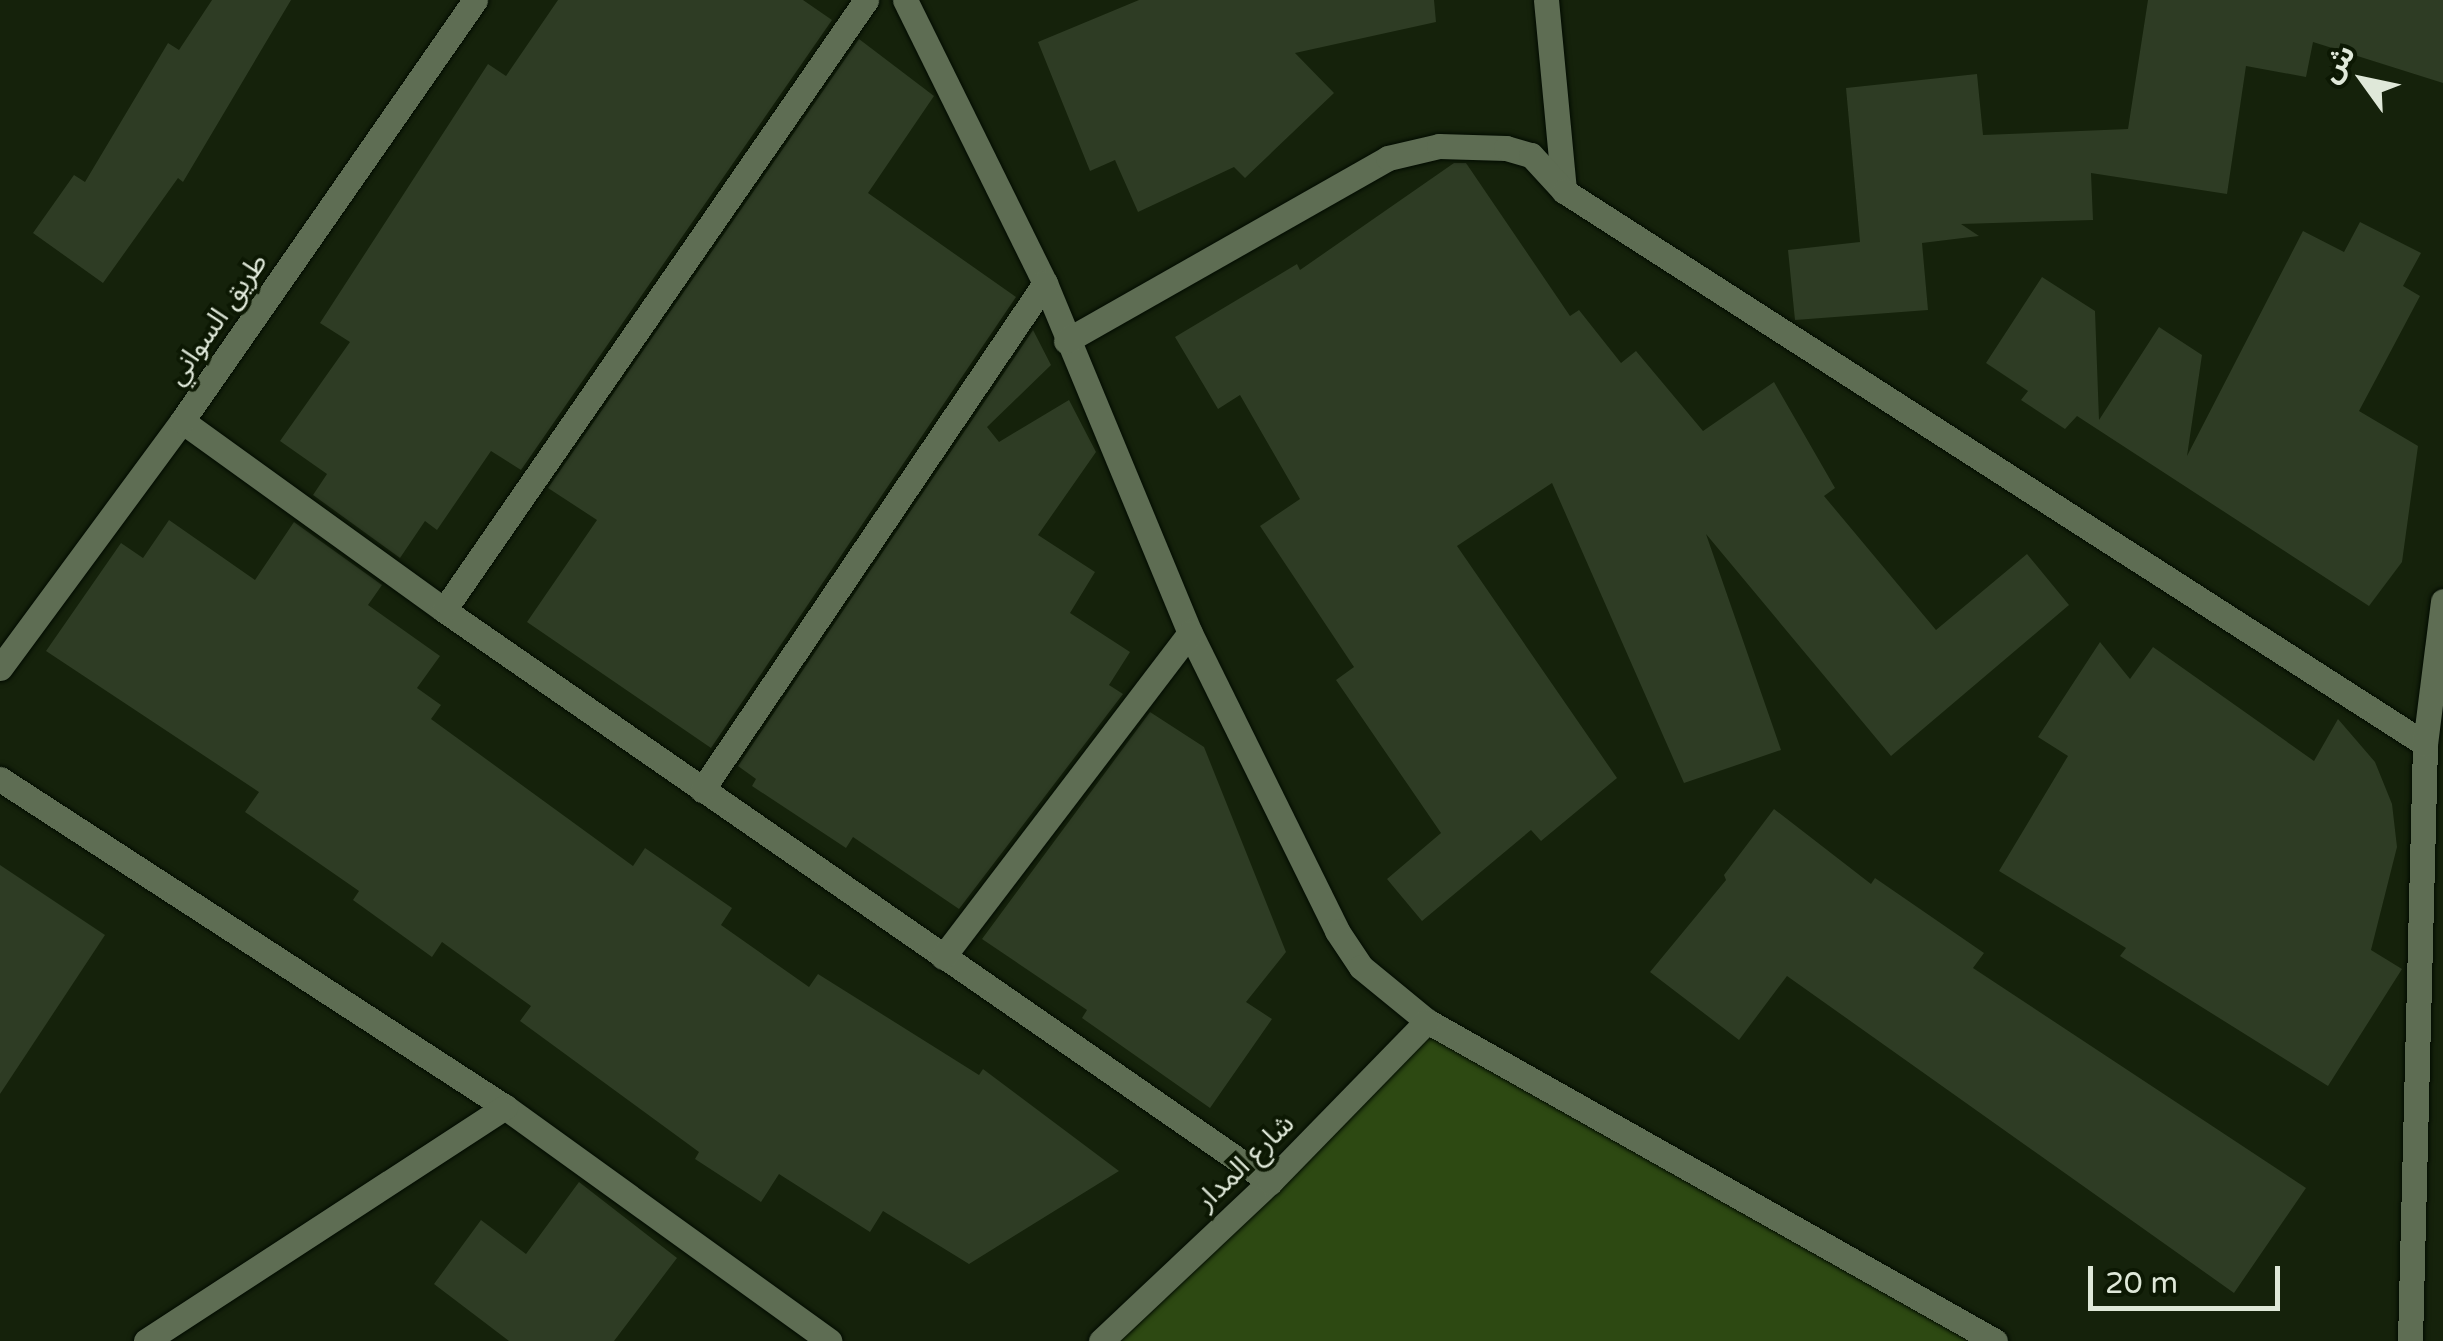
<!DOCTYPE html>
<meta charset="utf-8">
<style>
body{margin:0}
#map{position:relative;width:2443px;height:1341px;overflow:hidden;background:#15220b;font-family:"Varela Round","Noto Sans Arabic",sans-serif}
div>[style]{position:absolute}
.green>*{inset:0;background:#2d4912}
.building>*{inset:0;background:#2e3c24}
.roads{filter:drop-shadow(0 0 2px #020b00) drop-shadow(0 0 2px #020b00)}
.minor>*{height:25px;margin:-12.5px;padding:0 12.5px;transform-origin:12.5px;border-radius:12.5px;background:#5e6d53}
.tertiary>*{height:25px;margin:-12.5px;padding:0 12.5px;transform-origin:12.5px;border-radius:12.5px;background:#5e6d53}
span{translate:-50% -50%;white-space:nowrap;text-align:center;line-height:1.15;-webkit-text-stroke:8px #0c1803;paint-order:stroke}
.street-label{font-size:28px;color:#dfe8d9}
.north{position:absolute;left:2313px;top:30px;width:100px;height:100px;-webkit-text-stroke:8px #0c1803;paint-order:stroke;rotate:303deg;font-size:28px;font-weight:700;line-height:40px;text-align:center;color:#dfe8d9}
.north::after{content:'';display:block;margin:auto;width:35px;height:45px;background:#dfe8d9;clip-path:polygon(50% 0,100% 100%,50% 72%,0 100%)}
.scale{position:absolute;left:2088px;top:1266px;width:192px;height:45px;box-sizing:border-box;border:5px solid #dfe8d9;border-top:0;padding-left:12px;font-size:30px;line-height:35px;white-space:nowrap;color:#dfe8d9;-webkit-text-stroke:8px #0c1803;paint-order:stroke}
</style>
<div id="map">
<div class="green">
<div style="clip-path:polygon(1427px 1021px,1995px 1341px,1101px 1341px)"></div>
</div>
<div class="building">
<div style="clip-path:polygon(212px 0,291px 0,183px 182px,178px 178px,103px 283px,33px 233px,74px 175px,85px 182px,168px 43px,179px 50px)"></div>
<div style="clip-path:polygon(558px 0,803px 0,832px 20px,521px 470px,491px 451px,437px 530px,425px 521px,400px 558px,313px 495px,327px 474px,280px 441px,350px 342px,320px 323px,488px 64px,506px 76px)"></div>
<div style="clip-path:polygon(1139px 0,1434px 0,1436px 22px,1295px 53px,1334px 93px,1245px 178px,1234px 167px,1138px 212px,1115px 160px,1090px 171px,1038px 42px)"></div>
<div style="clip-path:polygon(2148px 0,2443px 0,2443px 83px,2313px 42px,2306px 77px,2246px 66px,2227px 194px,2091px 173px,2093px 220px,1961px 224px,1979px 236px,1922px 243px,1928px 310px,1795px 320px,1788px 250px,1860px 242px,1846px 88px,1977px 74px,1983px 135px,2128px 129px)"></div>
<div style="clip-path:polygon(859px 39px,934px 96px,868px 193px,1016px 297px,711px 748px,527px 622px,597px 520px,548px 488px)"></div>
<div style="clip-path:polygon(1454px 163px,1466px 163px,1570px 316px,1579px 310px,1621px 363px,1636px 351px,1703px 431px,1774px 382px,1835px 488px,1824px 496px,1936px 630px,2027px 554px,2069px 605px,1891px 756px,1706px 534px,1781px 750px,1684px 783px,1552px 483px,1457px 546px,1617px 778px,1541px 841px,1531px 830px,1422px 921px,1387px 879px,1441px 833px,1336px 680px,1354px 667px,1260px 526px,1300px 499px,1240px 395px,1218px 409px,1175px 337px,1297px 264px,1300px 270px)"></div>
<div style="clip-path:polygon(2360px 222px,2421px 253px,2403px 286px,2420px 296px,2359px 411px,2418px 446px,2402px 562px,2369px 606px,2077px 416px,2065px 429px,2021px 400px,2028px 391px,1986px 363px,2042px 277px,2095px 311px,2099px 420px,2159px 327px,2202px 355px,2187px 456px,2303px 231px,2344px 252px)"></div>
<div style="clip-path:polygon(1033px 330px,1051px 365px,987px 427px,999px 442px,1069px 400px,1096px 452px,1038px 535px,1095px 572px,1070px 613px,1130px 652px,1109px 685px,1123px 694px,959px 909px,853px 837px,846px 848px,752px 786px,756px 779px,738px 766px)"></div>
<div style="clip-path:polygon(169px 520px,255px 580px,294px 522px,382px 585px,368px 605px,440px 656px,417px 688px,441px 705px,431px 719px,633px 866px,645px 848px,732px 908px,721px 925px,809px 987px,818px 974px,979px 1075px,983px 1069px,1119px 1171px,969px 1264px,883px 1211px,870px 1232px,779px 1174px,761px 1202px,695px 1159px,699px 1152px,520px 1021px,531px 1006px,442px 942px,432px 957px,353px 900px,359px 891px,245px 812px,259px 792px,46px 651px,121px 543px,143px 558px)"></div>
<div style="clip-path:polygon(2100px 642px,2130px 679px,2153px 647px,2314px 761px,2338px 719px,2375px 762px,2392px 804px,2397px 847px,2371px 950px,2402px 969px,2328px 1086px,2120px 956px,2126px 948px,1999px 871px,2068px 756px,2038px 737px)"></div>
<div style="clip-path:polygon(1150px 712px,1204px 747px,1286px 952px,1246px 1002px,1272px 1019px,1210px 1108px,1082px 1018px,1087px 1010px,982px 939px)"></div>
<div style="clip-path:polygon(1774px 809px,1871px 884px,1875px 878px,1984px 953px,1973px 968px,2306px 1188px,2234px 1293px,1787px 976px,1739px 1040px,1650px 972px,1726px 880px,1724px 875px)"></div>
<div style="clip-path:polygon(0 865px,105px 935px,0 1094px)"></div>
<div style="clip-path:polygon(579px 1182px,677px 1258px,614px 1341px,509px 1341px,434px 1284px,481px 1220px,526px 1254px)"></div>
</div>
<div class="roads">
<div class="minor">
<div style="left:905px;top:0;width:316px;rotate:63.7deg"></div>
<div style="left:1045px;top:283px;width:379px;rotate:67.5deg"></div>
<div style="left:1190px;top:633px;width:332px;rotate:63.7deg"></div>
<div style="left:1337px;top:931px;width:43px;rotate:56.3deg"></div>
<div style="left:1361px;top:967px;width:85px;rotate:39.3deg"></div>
<div style="left:1427px;top:1021px;width:652px;rotate:29.4deg"></div>
<div style="left:1546px;top:0;width:192px;rotate:84.6deg"></div>
<div style="left:1066px;top:341px;width:370px;rotate:-29.6deg"></div>
<div style="left:1388px;top:158px;width:52px;rotate:-13.2deg"></div>
<div style="left:1439px;top:146px;width:67px;rotate:1.7deg"></div>
<div style="left:1506px;top:148px;width:26px;rotate:16deg"></div>
<div style="left:1531px;top:155px;width:49px;rotate:47.5deg"></div>
<div style="left:1564px;top:191px;width:1023px;rotate:32.71deg"></div>
<div style="left:182px;top:421px;width:323px;rotate:35.8deg"></div>
<div style="left:444px;top:610px;width:1005px;rotate:34.7deg"></div>
<div style="left:444px;top:610px;width:742px;rotate:-55.32deg"></div>
<div style="left:0;top:668px;width:307px;rotate:-53.6deg"></div>
<div style="left:182px;top:421px;width:513px;rotate:-55.16deg"></div>
<div style="left:0;top:779px;width:602px;rotate:33deg"></div>
<div style="left:505px;top:1107px;width:400px;rotate:35.8deg"></div>
<div style="left:702px;top:790px;width:612px;rotate:-55.92deg"></div>
<div style="left:943px;top:957px;width:407px;rotate:-52.7deg"></div>
<div style="left:146px;top:1341px;width:429px;rotate:-33.1deg"></div>
<div style="left:2410px;top:1341px;width:597px;rotate:-88.56deg"></div>
<div style="left:2425px;top:744px;width:144px;rotate:-82.8deg"></div>
</div>
<div class="tertiary">
<div style="left:1101px;top:1341px;width:232px;rotate:-43.3deg"></div>
<div style="left:1270px;top:1182px;width:225px;rotate:-45.7deg"></div>
</div>
</div>
<div class="street-label">
<span style="left:217px;top:319px;rotate:-55deg">طريق السواني</span>
<span style="left:1245px;top:1162px;rotate:-44deg">شارع المدار</span>
</div>
<div class="north">ش</div>
<div class="scale">20 m</div>
</div>
